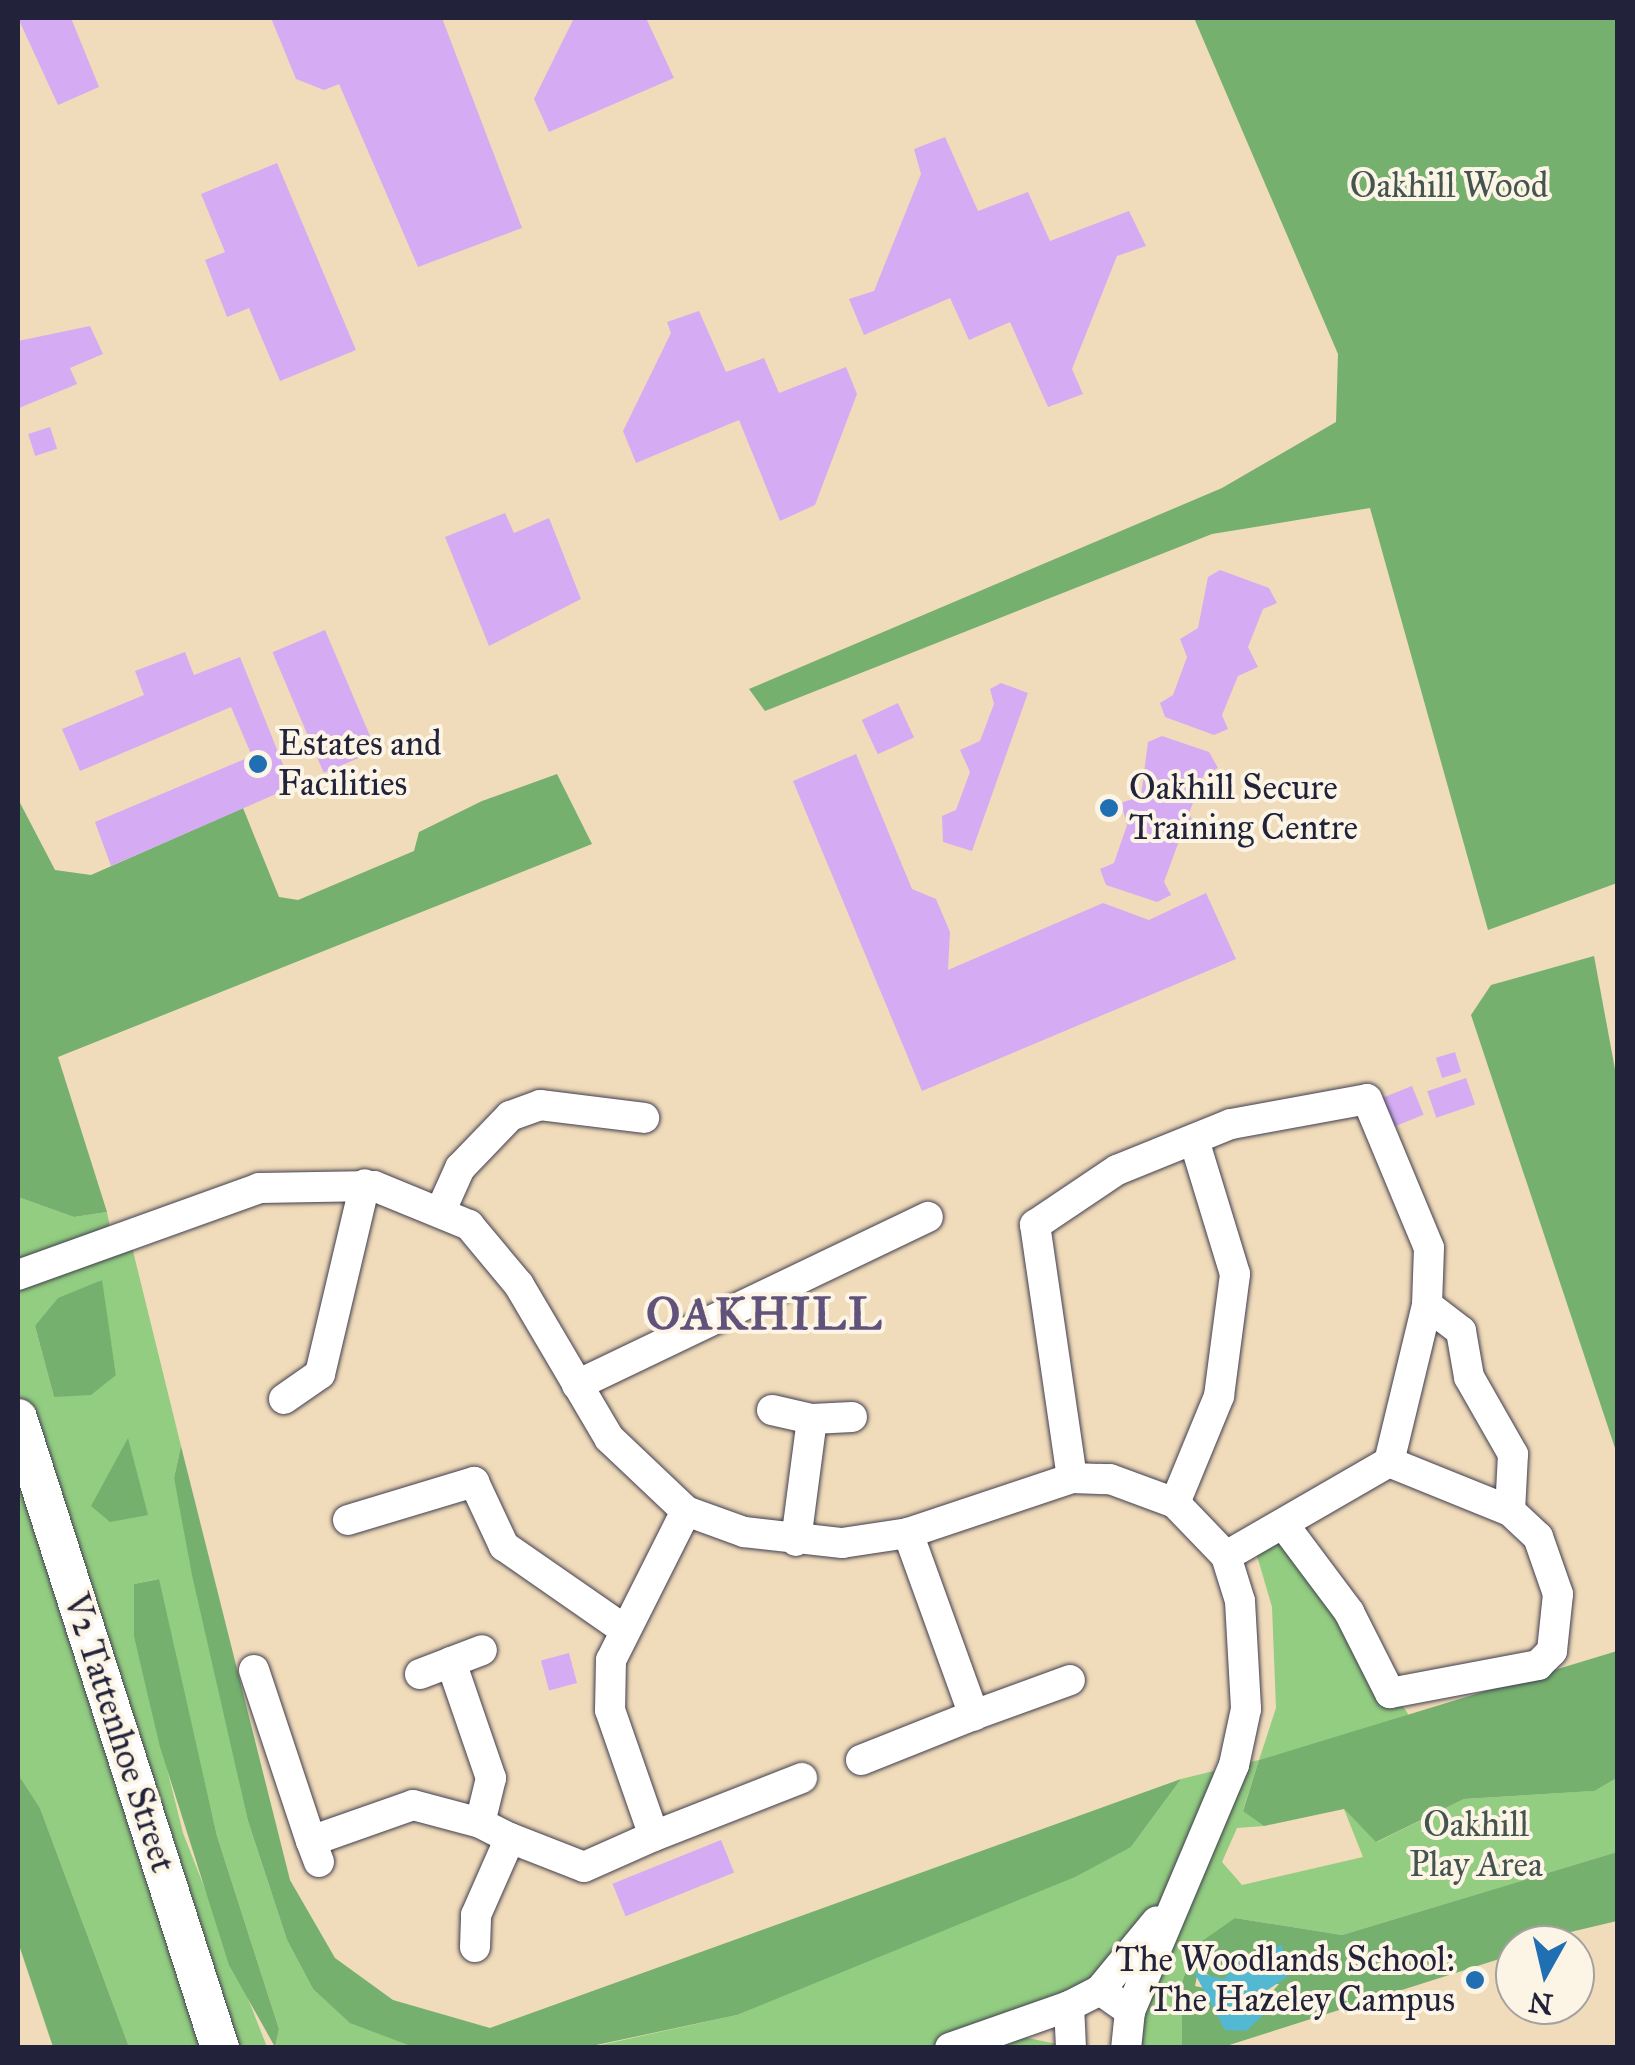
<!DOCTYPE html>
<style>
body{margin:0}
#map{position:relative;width:1635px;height:2065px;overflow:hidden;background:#f0dbba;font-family:"IM FELL Great Primer",serif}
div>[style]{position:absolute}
.green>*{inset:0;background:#92cd81}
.forest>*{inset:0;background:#75b06f}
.water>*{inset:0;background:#53b8d1}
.building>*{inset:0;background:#d5acf3;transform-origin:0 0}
.roads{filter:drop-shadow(0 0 2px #413e4e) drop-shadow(0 0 2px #413e4e)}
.minor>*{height:30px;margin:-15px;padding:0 15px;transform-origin:15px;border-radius:15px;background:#fff}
.tertiary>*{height:38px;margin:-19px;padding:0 19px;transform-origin:19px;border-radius:19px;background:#fff}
.dots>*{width:28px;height:28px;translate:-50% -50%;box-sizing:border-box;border:5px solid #fcf5e5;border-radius:50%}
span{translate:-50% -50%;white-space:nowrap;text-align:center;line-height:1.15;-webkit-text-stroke:8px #fcf5e5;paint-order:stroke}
.park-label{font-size:35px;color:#445550}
.poi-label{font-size:35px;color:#22223b}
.left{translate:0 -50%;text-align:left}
.right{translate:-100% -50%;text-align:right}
.street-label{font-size:35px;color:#22223b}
.district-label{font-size:45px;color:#61527b;font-weight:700;letter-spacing:2.5px}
.frame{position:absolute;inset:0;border:20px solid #22223b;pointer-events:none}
.north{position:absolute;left:1495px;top:1925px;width:100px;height:100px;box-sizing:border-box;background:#fcf5e5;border:2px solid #a5a1a1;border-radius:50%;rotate:188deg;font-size:28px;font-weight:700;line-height:40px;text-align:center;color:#22223b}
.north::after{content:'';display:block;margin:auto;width:35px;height:45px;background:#1f6fb2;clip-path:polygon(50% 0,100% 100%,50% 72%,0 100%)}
</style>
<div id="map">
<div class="green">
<div style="clip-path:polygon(evenodd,18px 1197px,74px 1217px,107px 1212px,115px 1252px,132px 1247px,181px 1446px,174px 1478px,248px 1821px,287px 1940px,313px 1989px,350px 2022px,413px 2047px,275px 2047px,279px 2029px,217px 1836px,158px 1579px,134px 1584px,134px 1637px,183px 1833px,267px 2047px,129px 2047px,40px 1808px,18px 1774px,18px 1197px,101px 1280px,116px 1375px,54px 1397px,35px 1326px,101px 1280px)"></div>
<div style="clip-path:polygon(1284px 1525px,1410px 1717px,1259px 1760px,1243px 1810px,1264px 1826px,1237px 1828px,1222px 1862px,1242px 1885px,1363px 1857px,1344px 1809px,1377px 1842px,1464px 1799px,1593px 1791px,1617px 1778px,1617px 1852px,1342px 1935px,1235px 1918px,1181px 1986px,1182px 2047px,1127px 2048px,1173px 1904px,1100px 1990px,999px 2032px,1071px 2047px,587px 2048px,737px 2015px,1131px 1847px,1181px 1779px,1259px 1760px,1276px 1708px,1272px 1607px,1253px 1542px)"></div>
</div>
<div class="forest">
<div style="clip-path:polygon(1194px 18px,1617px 18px,1617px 883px,1488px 930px,1370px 508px,1212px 534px,765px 711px,749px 689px,1222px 488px,1336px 422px,1338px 354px)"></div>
<div style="clip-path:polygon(557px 774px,592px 844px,58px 1057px,107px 1212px,74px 1217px,18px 1197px,18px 799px,55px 870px,91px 875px,243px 808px,279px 897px,298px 900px,414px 851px,419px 832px,482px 801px)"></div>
<div style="clip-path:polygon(1594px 956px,1617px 1080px,1617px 1454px,1471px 1015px,1491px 985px)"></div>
<div style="clip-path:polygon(102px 1280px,116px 1375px,91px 1395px,54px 1397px,35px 1326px,58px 1298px)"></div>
<div style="clip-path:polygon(128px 1438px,148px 1515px,110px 1522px,91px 1506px)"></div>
<div style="clip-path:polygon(181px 1446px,290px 1880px,335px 1958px,393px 2000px,490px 2028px,1181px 1779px,1131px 1847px,1075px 1877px,737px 2015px,587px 2047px,413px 2047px,350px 2023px,313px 1989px,287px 1940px,248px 1821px,192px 1575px,174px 1478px)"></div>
<div style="clip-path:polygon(159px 1579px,217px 1836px,279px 2029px,275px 2047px,229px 1965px,160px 1747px,134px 1637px,134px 1584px)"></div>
<div style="clip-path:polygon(1617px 1651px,1617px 1778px,1594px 1791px,1464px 1799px,1376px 1842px,1344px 1809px,1264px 1826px,1243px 1811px,1259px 1760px)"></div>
<div style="clip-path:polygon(18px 1774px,40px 1808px,129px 2047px,53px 2047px,18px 1942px)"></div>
<div style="clip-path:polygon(evenodd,1617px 1852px,1617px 1921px,1515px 1945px,1515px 1954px,1223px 2047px,1182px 2047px,1181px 1986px,1195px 1946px,1235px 1918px,1342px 1935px,1617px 1852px,1199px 1967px,1216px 1982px,1279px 1984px,1264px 2001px,1195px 1986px,1199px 1967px)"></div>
</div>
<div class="water">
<div style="clip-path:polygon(1282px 1945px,1287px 1977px,1266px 1991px,1269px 2010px,1246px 2031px,1225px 2030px,1194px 1972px,1224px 1979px,1242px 1958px)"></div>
</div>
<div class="building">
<div style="clip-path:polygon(18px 18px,71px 18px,99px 87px,58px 105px)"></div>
<div style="clip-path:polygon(271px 18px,442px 18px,522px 228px,418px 267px,339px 84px,324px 90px,296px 79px)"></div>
<div style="clip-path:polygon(574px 18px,646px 18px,674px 78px,549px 132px,534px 99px)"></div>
<div style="clip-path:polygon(945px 137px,978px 211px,1028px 192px,1050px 241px,1129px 211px,1146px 246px,1117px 256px,1072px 369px,1083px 394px,1048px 407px,1010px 322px,969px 340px,950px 298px,864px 335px,849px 299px,874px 291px,921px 174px,914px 149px)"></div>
<div style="clip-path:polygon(277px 163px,356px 350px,280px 381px,249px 308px,227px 317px,205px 260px,225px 252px,201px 194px)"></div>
<div style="clip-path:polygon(699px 311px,726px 372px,764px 358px,779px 393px,846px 367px,857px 394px,815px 505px,780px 521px,739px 420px,636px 463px,623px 431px,671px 333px,667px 322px)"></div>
<div style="clip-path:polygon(90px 326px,103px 354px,70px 368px,77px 384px,19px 408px,18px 341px)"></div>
<div style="left:50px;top:427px;width:23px;height:23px;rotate:72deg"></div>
<div style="clip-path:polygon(505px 513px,514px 533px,549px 518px,581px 599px,489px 646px,445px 537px)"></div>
<div style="clip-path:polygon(1220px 570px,1269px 588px,1277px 603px,1263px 609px,1248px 647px,1258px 667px,1238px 676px,1222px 715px,1228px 729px,1214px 735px,1165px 717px,1160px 703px,1173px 695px,1187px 657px,1180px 639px,1198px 628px,1208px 577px)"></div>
<div style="left:325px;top:630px;width:131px;height:57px;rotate:67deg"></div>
<div style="clip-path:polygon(185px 652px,194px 675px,240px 657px,292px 787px,111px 866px,95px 822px,252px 756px,231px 707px,80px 771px,62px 729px,144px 695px,135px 671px)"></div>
<div style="clip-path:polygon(1001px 683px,1028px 693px,972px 851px,943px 842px,942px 816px,956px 810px,970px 772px,960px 750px,980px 741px,994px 704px,990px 689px)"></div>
<div style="left:898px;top:703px;width:38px;height:40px;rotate:65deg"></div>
<div style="clip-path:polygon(1162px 736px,1209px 752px,1218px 768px,1204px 775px,1189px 813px,1198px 832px,1179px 841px,1164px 882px,1171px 895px,1157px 902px,1106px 885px,1100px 869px,1114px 863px,1127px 825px,1121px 803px,1141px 796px,1148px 742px)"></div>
<div style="clip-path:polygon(856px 754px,912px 889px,936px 899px,950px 932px,948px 970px,1103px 903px,1149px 920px,1206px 893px,1236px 959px,922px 1091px,793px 781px)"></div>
<div style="left:1455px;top:1052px;width:21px;height:20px;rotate:73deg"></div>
<div style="left:1466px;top:1078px;width:28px;height:41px;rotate:71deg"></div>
<div style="left:1412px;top:1086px;width:31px;height:33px;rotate:68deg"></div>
<div style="left:569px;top:1653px;width:31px;height:29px;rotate:75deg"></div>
<div style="left:721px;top:1840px;width:35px;height:117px;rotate:68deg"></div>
</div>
<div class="roads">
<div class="minor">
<div style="left:442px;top:1208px;width:44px;rotate:-65.8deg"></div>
<div style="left:460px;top:1168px;width:72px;rotate:-46.1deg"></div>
<div style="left:510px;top:1116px;width:32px;rotate:-20deg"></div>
<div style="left:540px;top:1105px;width:105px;rotate:7.1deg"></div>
<div style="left:18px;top:1275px;width:256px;rotate:-19.8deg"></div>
<div style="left:259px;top:1188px;width:115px;rotate:-1deg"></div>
<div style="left:374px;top:1186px;width:103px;rotate:22.3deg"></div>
<div style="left:469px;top:1225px;width:78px;rotate:50.2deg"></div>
<div style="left:519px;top:1285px;width:178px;rotate:59.5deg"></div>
<div style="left:609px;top:1438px;width:106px;rotate:43.5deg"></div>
<div style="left:686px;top:1511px;width:62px;rotate:19.9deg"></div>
<div style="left:744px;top:1532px;width:99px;rotate:6.4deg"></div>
<div style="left:842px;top:1543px;width:67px;rotate:-8.6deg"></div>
<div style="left:908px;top:1533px;width:173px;rotate:-18.5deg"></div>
<div style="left:1072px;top:1478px;width:38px;rotate:2deg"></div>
<div style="left:1110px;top:1479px;width:69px;rotate:20.3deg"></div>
<div style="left:1175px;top:1503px;width:74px;rotate:46.1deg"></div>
<div style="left:1226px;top:1556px;width:47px;rotate:72.7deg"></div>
<div style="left:1240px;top:1601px;width:108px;rotate:86.8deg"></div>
<div style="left:1246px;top:1709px;width:57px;rotate:102.1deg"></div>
<div style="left:1234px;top:1765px;width:267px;rotate:112.9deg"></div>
<div style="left:1427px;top:1305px;width:43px;rotate:37.4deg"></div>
<div style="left:1461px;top:1331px;width:47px;rotate:80.1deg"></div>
<div style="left:1469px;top:1377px;width:89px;rotate:60.3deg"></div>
<div style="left:1513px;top:1454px;width:57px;rotate:93deg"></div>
<div style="left:577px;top:1385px;width:389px;rotate:-25.6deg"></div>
<div style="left:284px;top:1399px;width:44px;rotate:-34.8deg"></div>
<div style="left:320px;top:1374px;width:195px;rotate:-76.7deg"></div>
<div style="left:772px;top:1410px;width:41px;rotate:12.7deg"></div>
<div style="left:812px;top:1419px;width:123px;rotate:97.5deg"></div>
<div style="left:812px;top:1419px;width:40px;rotate:-2.9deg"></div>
<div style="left:1072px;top:1478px;width:256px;rotate:-98.3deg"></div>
<div style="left:1035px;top:1225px;width:99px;rotate:-33.9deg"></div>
<div style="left:1117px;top:1170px;width:123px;rotate:-22deg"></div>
<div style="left:1231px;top:1124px;width:138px;rotate:-10.4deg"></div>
<div style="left:1367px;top:1099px;width:161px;rotate:67.4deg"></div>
<div style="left:1429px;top:1248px;width:57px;rotate:92deg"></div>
<div style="left:1427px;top:1305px;width:162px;rotate:103.6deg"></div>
<div style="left:1389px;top:1462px;width:188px;rotate:150deg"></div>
<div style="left:1175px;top:1503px;width:116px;rotate:-67.6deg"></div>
<div style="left:1219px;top:1396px;width:123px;rotate:-82.5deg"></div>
<div style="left:1235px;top:1274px;width:140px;rotate:-107deg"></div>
<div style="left:686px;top:1511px;width:167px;rotate:116.7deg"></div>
<div style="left:611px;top:1660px;width:50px;rotate:91.1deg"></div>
<div style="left:610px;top:1710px;width:133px;rotate:70.8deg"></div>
<div style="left:654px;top:1836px;width:159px;rotate:-21.4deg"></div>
<div style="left:348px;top:1520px;width:132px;rotate:-16.8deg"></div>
<div style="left:474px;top:1482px;width:71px;rotate:64.9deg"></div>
<div style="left:504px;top:1546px;width:144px;rotate:34.8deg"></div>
<div style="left:1284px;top:1525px;width:109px;rotate:53.2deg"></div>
<div style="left:1349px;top:1612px;width:91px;rotate:63.2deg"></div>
<div style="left:1390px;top:1693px;width:151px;rotate:-10.7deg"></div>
<div style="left:1538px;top:1665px;width:20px;rotate:-45deg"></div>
<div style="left:1552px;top:1651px;width:57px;rotate:-84deg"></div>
<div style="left:1558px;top:1594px;width:60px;rotate:-109.3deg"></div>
<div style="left:1538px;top:1537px;width:38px;rotate:-137deg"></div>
<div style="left:1510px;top:1511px;width:131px;rotate:-158deg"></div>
<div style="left:908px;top:1533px;width:194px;rotate:70.1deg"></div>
<div style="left:974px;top:1715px;width:102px;rotate:-20deg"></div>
<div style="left:451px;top:1662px;width:33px;rotate:-21deg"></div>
<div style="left:254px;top:1670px;width:180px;rotate:71.6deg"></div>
<div style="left:420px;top:1674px;width:33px;rotate:-21deg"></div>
<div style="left:451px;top:1662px;width:123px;rotate:71deg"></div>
<div style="left:491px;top:1778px;width:46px;rotate:103.7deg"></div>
<div style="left:480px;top:1823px;width:34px;rotate:27deg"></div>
<div style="left:861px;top:1760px;width:122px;rotate:-21.7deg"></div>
<div style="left:319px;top:1862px;width:22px;rotate:-111deg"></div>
<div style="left:311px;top:1841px;width:108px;rotate:-19.4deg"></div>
<div style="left:413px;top:1805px;width:69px;rotate:15deg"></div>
<div style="left:475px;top:1947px;width:32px;rotate:-88deg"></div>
<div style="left:476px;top:1915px;width:84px;rotate:-66.2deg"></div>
<div style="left:510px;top:1838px;width:79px;rotate:21.4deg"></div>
<div style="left:584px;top:1867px;width:77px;rotate:-23.9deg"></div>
<div style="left:1100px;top:1990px;width:89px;rotate:-50.4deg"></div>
<div style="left:950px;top:2048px;width:126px;rotate:-19.4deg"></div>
<div style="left:1071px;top:2048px;width:42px;rotate:-92.7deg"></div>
<div style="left:1069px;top:2006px;width:35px;rotate:-27deg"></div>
<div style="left:1100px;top:1990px;width:37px;rotate:35deg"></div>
<div style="left:1130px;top:2011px;width:37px;rotate:96deg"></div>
</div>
<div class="tertiary">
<div style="left:18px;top:1418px;width:662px;rotate:72.22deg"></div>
</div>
</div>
<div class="dots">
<div style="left:258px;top:764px;background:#1f6fb2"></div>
<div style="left:1109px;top:808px;background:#1f6fb2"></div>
<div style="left:1475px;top:1980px;background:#1f6fb2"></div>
</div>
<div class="park-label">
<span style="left:1449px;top:186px">Oakhill Wood</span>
<span style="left:1476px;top:1845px">Oakhill<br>Play Area</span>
</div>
<div class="poi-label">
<span class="left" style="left:278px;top:764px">Estates and<br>Facilities</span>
<span class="left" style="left:1129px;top:808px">Oakhill Secure<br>Training Centre</span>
<span class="right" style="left:1455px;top:1980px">The Woodlands School:<br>The Hazeley Campus</span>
</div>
<div class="street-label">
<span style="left:119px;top:1733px;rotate:72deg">V2 Tattenhoe Street</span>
</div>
<div class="district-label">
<span style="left:765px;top:1314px">OAKHILL</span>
</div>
<div class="frame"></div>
<div class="north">N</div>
</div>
